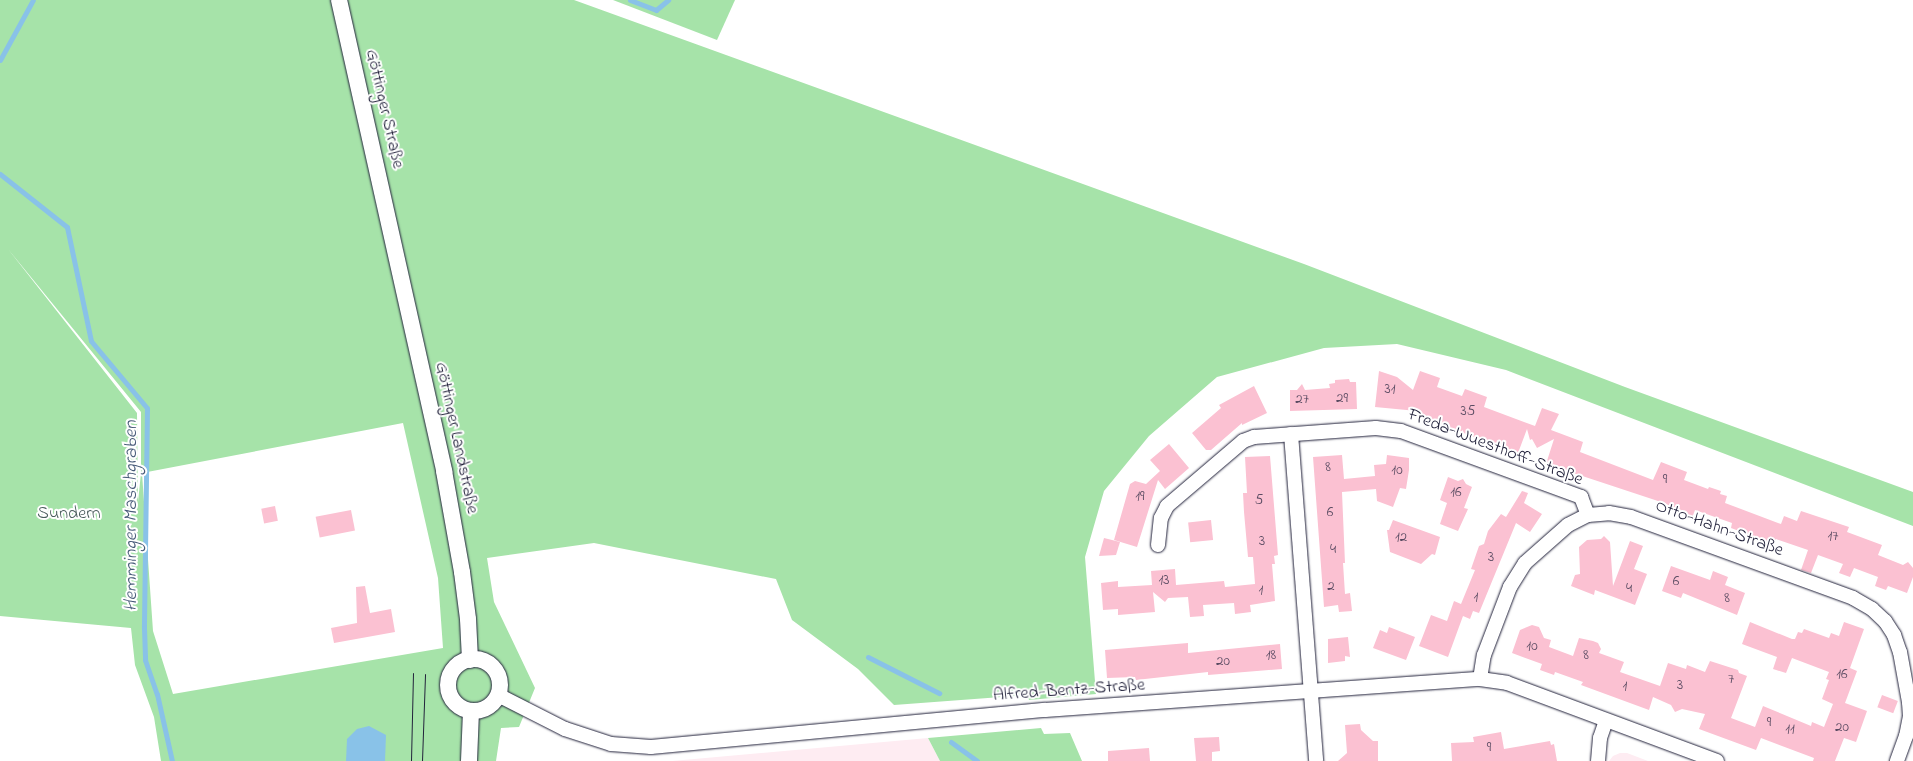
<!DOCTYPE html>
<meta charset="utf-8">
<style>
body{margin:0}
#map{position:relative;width:1913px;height:761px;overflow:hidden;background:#fff;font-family:"Indie Flower",sans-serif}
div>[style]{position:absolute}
.built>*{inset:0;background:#feecf2}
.green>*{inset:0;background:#a6e3a9}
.water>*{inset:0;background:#89c2e8}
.stream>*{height:5px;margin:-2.5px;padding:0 2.5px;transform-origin:2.5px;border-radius:2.5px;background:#89c2e8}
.building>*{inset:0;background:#fbc1d2;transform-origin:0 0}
.roads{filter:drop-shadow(0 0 1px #22223b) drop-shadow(0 0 1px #22223b)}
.minor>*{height:14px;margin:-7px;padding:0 7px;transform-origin:7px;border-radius:7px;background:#fff}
.tertiary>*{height:16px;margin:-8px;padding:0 8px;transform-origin:8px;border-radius:8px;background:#fff}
.tertiary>.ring{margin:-8px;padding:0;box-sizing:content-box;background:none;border:16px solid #fff;border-radius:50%}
.tram>*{height:1px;margin:-0.5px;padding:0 0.5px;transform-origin:0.5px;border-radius:0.5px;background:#22223b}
span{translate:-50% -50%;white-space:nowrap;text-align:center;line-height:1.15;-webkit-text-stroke:4px #fff;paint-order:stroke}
.number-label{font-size:15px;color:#584a61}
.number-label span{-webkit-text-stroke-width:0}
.street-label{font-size:18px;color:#22223b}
.park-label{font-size:18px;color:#4a5c5c}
.water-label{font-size:19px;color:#465a78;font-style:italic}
</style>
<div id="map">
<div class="built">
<div style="clip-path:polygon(928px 738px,940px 761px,672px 761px)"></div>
<div style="clip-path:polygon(1620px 753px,1627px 753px,1648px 761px,1609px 761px,1613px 756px)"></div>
</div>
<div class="green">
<div style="clip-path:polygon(evenodd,0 0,574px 0,1304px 264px,1625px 387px,1913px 492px,1913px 526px,1506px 370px,1397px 344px,1324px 348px,1217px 377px,1149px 436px,1104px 491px,1085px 557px,1096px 694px,1029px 700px,1027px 695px,894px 705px,858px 669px,792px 620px,776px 579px,594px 543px,487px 558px,494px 602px,535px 688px,519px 727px,501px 728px,496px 761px,161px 761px,154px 717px,135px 665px,131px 628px,0 616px,0 0,8px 249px,141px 412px,141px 473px,138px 502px,137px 413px,8px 249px,0 0,403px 423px,438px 578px,443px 648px,173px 694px,153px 631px,142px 473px,403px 423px)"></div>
<div style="clip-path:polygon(613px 0,735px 0,717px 40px)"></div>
<div style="clip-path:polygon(1041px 728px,1044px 734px,1070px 733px,1082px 761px,940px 761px,928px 738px)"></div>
</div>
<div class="water">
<div style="clip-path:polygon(369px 726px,386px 735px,385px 761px,346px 761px,347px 739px,357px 729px)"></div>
</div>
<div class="stream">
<div style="left:630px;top:0;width:28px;rotate:21deg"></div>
<div style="left:656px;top:10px;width:16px;rotate:-40deg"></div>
<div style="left:0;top:60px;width:68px;rotate:-61.2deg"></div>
<div style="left:0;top:174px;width:85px;rotate:38.3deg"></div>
<div style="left:67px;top:227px;width:116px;rotate:78.1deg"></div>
<div style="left:91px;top:341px;width:87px;rotate:50.1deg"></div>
<div style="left:147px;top:408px;width:220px;rotate:90.8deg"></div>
<div style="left:144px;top:628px;width:32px;rotate:88deg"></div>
<div style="left:145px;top:660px;width:36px;rotate:71deg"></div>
<div style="left:157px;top:694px;width:69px;rotate:77.4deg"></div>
<div style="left:868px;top:657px;width:80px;rotate:26.9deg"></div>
<div style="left:951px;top:742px;width:32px;rotate:36deg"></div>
</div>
<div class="building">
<div style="clip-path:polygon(1379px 371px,1397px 377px,1413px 390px,1420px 371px,1440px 378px,1437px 387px,1462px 396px,1465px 389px,1487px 397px,1484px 407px,1535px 426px,1542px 408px,1559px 414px,1551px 430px,1583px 442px,1580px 452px,1653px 480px,1661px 462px,1687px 472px,1684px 480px,1708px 489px,1709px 487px,1721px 491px,1720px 494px,1727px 496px,1725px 503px,1781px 524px,1784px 516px,1797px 521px,1801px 511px,1849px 527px,1847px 532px,1882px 545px,1878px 555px,1903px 565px,1908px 562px,1913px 568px,1913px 577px,1907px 593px,1888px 586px,1886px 590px,1875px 586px,1878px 577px,1854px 568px,1850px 577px,1839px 573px,1843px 564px,1818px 555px,1811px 573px,1801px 570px,1808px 550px,1776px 539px,1774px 544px,1731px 528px,1732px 523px,1695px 510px,1692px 518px,1673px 511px,1675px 508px,1664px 503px,1546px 464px,1554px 439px,1537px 448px,1532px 439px,1530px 440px,1527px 429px,1518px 453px,1415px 415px,1417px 411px,1375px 407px)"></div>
<div style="clip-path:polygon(1349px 379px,1350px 382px,1356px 382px,1357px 409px,1290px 411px,1290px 390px,1297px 390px,1302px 384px,1305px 390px,1330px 388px,1329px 384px,1335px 383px,1335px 380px)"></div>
<div style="clip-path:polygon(1254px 386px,1267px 413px,1242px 425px,1242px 423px,1211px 450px,1206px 450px,1192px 433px,1221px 408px,1219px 405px)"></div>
<div style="clip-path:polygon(1169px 444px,1189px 468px,1165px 489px,1158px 480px,1137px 547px,1114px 540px,1130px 484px,1135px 481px,1146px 484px,1160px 471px,1150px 460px)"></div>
<div style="clip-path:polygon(1342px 455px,1344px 479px,1375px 476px,1374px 465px,1386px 464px,1387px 455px,1409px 458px,1409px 470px,1406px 489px,1400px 488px,1393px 507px,1377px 501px,1376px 489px,1342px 492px,1345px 563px,1343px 563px,1345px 594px,1350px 593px,1352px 611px,1339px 612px,1338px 605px,1324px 607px,1313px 457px)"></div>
<div style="clip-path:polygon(1270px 456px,1278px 555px,1274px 556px,1275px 564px,1272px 564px,1275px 601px,1250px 605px,1251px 612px,1235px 614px,1234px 603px,1203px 605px,1204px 616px,1190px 617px,1188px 597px,1168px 598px,1165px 602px,1153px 592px,1155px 612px,1118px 615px,1118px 609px,1103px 610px,1101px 583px,1118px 581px,1118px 587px,1152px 585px,1151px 571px,1175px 569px,1176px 585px,1224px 581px,1225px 587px,1255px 584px,1253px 557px,1248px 557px,1244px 512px,1243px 493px,1247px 493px,1245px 457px)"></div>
<div style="clip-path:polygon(1448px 477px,1458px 481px,1463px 479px,1466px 484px,1472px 487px,1464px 508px,1468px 509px,1458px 531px,1440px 524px,1447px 503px,1440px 500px)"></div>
<div style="clip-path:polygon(1522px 491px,1528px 493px,1524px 503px,1542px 514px,1530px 532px,1516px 523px,1479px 613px,1473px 611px,1470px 619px,1463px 616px,1448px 657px,1419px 646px,1431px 615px,1447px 621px,1454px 601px,1461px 604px,1475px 570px,1471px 569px,1479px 546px,1484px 544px,1488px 531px,1501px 514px,1506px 517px)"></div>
<div style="left:275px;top:506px;width:15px;height:14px;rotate:79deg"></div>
<div style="left:351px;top:510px;width:21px;height:36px;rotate:79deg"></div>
<div style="left:1211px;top:520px;width:20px;height:23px;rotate:84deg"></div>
<div style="clip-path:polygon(1393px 520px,1440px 537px,1435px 555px,1432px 554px,1421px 564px,1390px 552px,1387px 530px,1389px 530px)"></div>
<div style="clip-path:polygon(1604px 536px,1610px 542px,1613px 586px,1630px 541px,1643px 546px,1634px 569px,1647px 574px,1635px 605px,1595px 590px,1594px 595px,1571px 586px,1575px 575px,1580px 574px,1579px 547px,1587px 540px,1601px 539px)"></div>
<div style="clip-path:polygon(1104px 538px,1120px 542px,1116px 555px,1099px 556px)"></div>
<div style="clip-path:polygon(1671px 566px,1710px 580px,1713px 571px,1728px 577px,1725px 585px,1745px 593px,1737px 615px,1683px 593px,1681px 598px,1662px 591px)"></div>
<div style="clip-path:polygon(365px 586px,370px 613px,391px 609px,395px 632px,334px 643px,331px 628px,357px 623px,356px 587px)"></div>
<div style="clip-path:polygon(1750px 622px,1792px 639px,1795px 639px,1798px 632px,1802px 633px,1804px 629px,1829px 638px,1831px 633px,1839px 636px,1844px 622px,1864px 629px,1850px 668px,1857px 671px,1845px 703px,1867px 711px,1856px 742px,1844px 738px,1835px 761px,1813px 761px,1814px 758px,1761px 738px,1756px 750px,1699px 729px,1705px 714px,1682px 709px,1675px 712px,1671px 705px,1653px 697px,1649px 710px,1581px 685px,1583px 682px,1555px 672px,1554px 675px,1540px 670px,1542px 664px,1512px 653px,1520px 630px,1532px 625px,1539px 627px,1544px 638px,1551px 640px,1549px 647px,1573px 656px,1579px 638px,1593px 641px,1598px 643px,1601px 649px,1599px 653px,1624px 662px,1620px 672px,1660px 686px,1668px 663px,1686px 669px,1687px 665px,1705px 672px,1710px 661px,1738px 670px,1739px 673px,1747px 676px,1731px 718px,1755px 727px,1763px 706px,1811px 726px,1812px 722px,1824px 727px,1833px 704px,1822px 699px,1829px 680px,1826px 679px,1829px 672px,1792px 658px,1786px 673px,1773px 669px,1777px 657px,1742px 644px)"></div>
<div style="clip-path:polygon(1389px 627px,1415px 637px,1406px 660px,1373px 648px,1380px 630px,1387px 633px)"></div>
<div style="clip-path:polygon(1348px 637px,1350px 657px,1345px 656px,1345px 661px,1328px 663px,1328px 639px)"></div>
<div style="clip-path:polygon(1188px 643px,1188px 653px,1280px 644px,1282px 669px,1208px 675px,1208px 672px,1136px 680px,1135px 677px,1107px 678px,1105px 650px)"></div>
<div style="left:1882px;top:695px;width:17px;height:13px;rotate:21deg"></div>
<div style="clip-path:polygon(1360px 724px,1361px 730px,1373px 741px,1378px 741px,1378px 761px,1338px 761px,1347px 753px,1345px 725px)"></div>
<div style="clip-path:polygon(1501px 732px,1504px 749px,1550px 741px,1551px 745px,1554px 744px,1557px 761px,1452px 761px,1451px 743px,1474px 742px,1473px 737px)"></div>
<div style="clip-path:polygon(1219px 737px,1220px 751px,1212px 752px,1212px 761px,1196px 761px,1194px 738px)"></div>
<div style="clip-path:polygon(1149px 748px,1150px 761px,1108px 761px,1108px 751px)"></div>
</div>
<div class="roads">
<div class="minor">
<div style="left:1291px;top:434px;width:328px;rotate:85.6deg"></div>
<div style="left:1158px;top:545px;width:27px;rotate:-84deg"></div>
<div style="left:1161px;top:518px;width:13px;rotate:-63deg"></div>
<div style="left:1167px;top:506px;width:100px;rotate:-40.5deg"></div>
<div style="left:1243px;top:441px;width:12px;rotate:-20deg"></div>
<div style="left:1254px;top:437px;width:122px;rotate:-4.2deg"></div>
<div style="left:1376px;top:428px;width:25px;rotate:7deg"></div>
<div style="left:1401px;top:431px;width:192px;rotate:20.1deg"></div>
<div style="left:1581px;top:497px;width:19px;rotate:69deg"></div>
<div style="left:1480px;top:679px;width:24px;rotate:-81deg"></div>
<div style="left:1484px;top:655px;width:73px;rotate:-69.1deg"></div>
<div style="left:1510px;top:587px;width:28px;rotate:-58deg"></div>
<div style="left:1525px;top:563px;width:57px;rotate:-41.5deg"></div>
<div style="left:1568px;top:525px;width:22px;rotate:-27deg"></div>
<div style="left:1588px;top:515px;width:21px;rotate:-5deg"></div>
<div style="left:1609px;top:513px;width:22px;rotate:10deg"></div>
<div style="left:1631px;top:517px;width:236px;rotate:20deg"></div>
<div style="left:1853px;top:598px;width:22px;rotate:30deg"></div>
<div style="left:1872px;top:609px;width:18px;rotate:43deg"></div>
<div style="left:1885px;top:621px;width:17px;rotate:57deg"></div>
<div style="left:1894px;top:635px;width:18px;rotate:71deg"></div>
<div style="left:1900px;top:652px;width:51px;rotate:79.8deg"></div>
<div style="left:1909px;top:702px;width:14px;rotate:86deg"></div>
<div style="left:1910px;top:716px;width:20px;rotate:101deg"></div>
<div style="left:1906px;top:736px;width:27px;rotate:110deg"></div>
<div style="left:498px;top:695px;width:75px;rotate:26.9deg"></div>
<div style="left:565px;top:729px;width:48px;rotate:18.1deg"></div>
<div style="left:611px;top:744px;width:40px;rotate:4.3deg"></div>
<div style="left:651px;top:747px;width:396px;rotate:-5.4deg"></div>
<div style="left:1045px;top:710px;width:436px;rotate:-4.1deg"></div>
<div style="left:1480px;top:679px;width:27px;rotate:8deg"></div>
<div style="left:1507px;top:683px;width:224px;rotate:20.4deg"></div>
<div style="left:1598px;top:761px;width:23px;rotate:-85deg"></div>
<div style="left:1600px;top:738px;width:18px;rotate:-71deg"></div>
</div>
<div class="tertiary">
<div style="left:339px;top:0;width:483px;rotate:77.4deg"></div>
<div style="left:444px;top:471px;width:103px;rotate:79.9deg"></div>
<div style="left:462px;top:572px;width:47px;rotate:82.7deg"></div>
<div style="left:468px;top:619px;width:41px;rotate:87.2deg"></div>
<div class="ring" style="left:448px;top:659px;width:36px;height:36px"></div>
<div style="left:469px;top:761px;width:50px;rotate:-87.7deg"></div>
</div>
</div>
<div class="tram">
<div style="left:411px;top:761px;width:88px;rotate:-88.7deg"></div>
<div style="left:422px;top:761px;width:87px;rotate:-88deg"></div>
</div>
<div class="number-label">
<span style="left:1390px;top:390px">31</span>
<span style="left:1342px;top:399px">29</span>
<span style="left:1302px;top:400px">27</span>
<span style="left:1468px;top:412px">35</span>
<span style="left:1328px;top:468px">8</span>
<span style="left:1397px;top:471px">10</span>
<span style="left:1665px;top:480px">9</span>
<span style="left:1456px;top:493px">16</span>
<span style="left:1140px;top:497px">19</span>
<span style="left:1259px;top:501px">5</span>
<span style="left:1330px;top:513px">6</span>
<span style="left:1833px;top:537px">17</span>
<span style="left:1401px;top:538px">12</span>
<span style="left:1262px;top:542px">3</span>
<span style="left:1333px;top:550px">4</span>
<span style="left:1491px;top:558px">3</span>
<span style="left:1164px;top:581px">13</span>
<span style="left:1676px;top:582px">6</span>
<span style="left:1331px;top:587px">2</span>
<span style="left:1629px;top:589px">4</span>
<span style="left:1261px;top:591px">1</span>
<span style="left:1476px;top:598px">1</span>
<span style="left:1727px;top:599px">8</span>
<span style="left:1532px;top:647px">10</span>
<span style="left:1271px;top:656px">18</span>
<span style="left:1586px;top:656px">8</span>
<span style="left:1223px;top:662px">20</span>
<span style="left:1842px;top:675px">16</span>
<span style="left:1731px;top:680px">7</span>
<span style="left:1680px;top:686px">3</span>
<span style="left:1625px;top:687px">1</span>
<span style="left:1769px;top:723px">9</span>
<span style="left:1842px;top:728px">20</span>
<span style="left:1790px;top:730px">11</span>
<span style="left:1489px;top:748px">9</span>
</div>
<div class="street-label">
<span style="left:384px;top:109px;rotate:77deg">Göttinger Straße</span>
<span style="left:456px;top:438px;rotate:78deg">Göttinger Landstraße</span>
<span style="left:1495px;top:448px;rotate:21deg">Freda-Wuesthoff-Straße</span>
<span style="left:1719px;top:529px;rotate:20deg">Otto-Hahn-Straße</span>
<span style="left:1069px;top:691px;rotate:-4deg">Alfred-Bentz-Straße</span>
</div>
<div class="park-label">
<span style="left:69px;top:514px">Sundern</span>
</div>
<div class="water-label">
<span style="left:132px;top:516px;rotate:-90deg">Hemminger Maschgraben</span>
</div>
</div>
